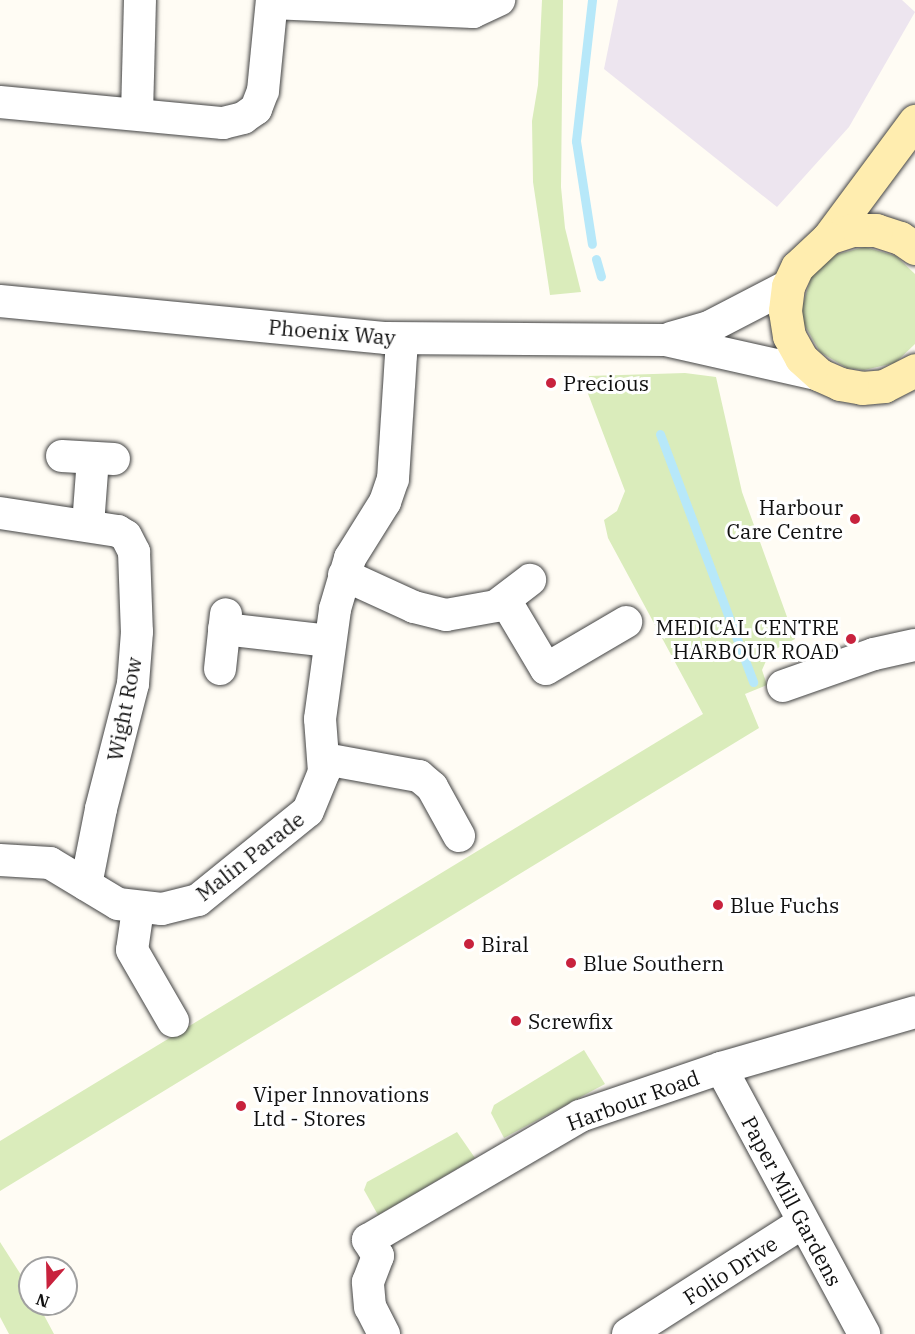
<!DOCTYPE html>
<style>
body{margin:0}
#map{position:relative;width:915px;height:1334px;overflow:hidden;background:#fffcf4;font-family:"IBM Plex Serif",serif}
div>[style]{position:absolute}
.industrial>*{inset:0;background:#ede5ef}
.green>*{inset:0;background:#daecbb}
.stream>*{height:9px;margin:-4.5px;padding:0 4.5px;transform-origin:4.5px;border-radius:4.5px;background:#b7e8f9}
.roads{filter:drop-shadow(0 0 2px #444) drop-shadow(0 0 2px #444)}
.street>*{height:32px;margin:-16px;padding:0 16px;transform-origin:16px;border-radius:16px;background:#fff}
.secondary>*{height:33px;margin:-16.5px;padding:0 16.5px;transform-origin:16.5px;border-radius:16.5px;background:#ffedaf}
.dots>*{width:16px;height:16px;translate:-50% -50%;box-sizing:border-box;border:3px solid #fff;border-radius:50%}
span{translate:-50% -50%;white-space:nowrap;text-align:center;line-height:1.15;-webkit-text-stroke:6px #fff;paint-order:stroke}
.street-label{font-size:21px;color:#111}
.poi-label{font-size:21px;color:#111}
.left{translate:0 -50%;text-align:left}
.right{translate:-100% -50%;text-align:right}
.north{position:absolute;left:18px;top:1256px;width:60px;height:60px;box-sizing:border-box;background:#fff;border:2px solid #a0a0a0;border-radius:50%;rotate:200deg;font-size:16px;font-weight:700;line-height:24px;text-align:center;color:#111}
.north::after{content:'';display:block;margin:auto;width:21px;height:27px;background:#c8223d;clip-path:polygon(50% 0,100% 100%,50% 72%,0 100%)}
</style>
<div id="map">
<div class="industrial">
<div style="clip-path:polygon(618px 0,902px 0,915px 12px,849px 127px,777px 207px,604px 69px)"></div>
</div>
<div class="green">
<div style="clip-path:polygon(542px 0,563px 0,561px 187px,565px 228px,581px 292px,550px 295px,533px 182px,532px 121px,538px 85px)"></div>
<div style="clip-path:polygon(865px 247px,896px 256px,915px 274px,915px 344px,895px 363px,864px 370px,847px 368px,820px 352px,804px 324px,802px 308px,811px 277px,821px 265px,834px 255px)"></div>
<div style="clip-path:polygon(685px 373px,716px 377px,742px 492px,795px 639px,770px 652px,762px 670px,767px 685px,745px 694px,759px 728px,0 1191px,0 1141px,703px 714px,608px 538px,604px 520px,617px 511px,625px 491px,587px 391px,589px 376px)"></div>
<div style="clip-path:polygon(584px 1050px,605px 1084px,504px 1138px,491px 1113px,494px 1105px)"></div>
<div style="clip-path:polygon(457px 1132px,475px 1158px,378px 1215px,364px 1190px,367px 1182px)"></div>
<div style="clip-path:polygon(0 1242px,30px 1289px,30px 1304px,38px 1304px,54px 1334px,9px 1334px,0 1317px)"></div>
</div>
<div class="stream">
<div style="left:592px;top:0;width:142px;rotate:96.5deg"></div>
<div style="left:576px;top:141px;width:104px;rotate:81.2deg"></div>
<div style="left:596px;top:259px;width:18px;rotate:74deg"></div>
<div style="left:660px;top:434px;width:265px;rotate:69.4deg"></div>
</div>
<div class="roads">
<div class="street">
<div style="left:272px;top:3px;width:201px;rotate:2.6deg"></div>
<div style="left:473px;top:12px;width:29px;rotate:-25deg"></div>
<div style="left:0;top:102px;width:224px;rotate:5.4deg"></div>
<div style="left:223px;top:123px;width:21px;rotate:-14deg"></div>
<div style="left:243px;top:118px;width:16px;rotate:-35deg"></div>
<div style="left:256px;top:109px;width:19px;rotate:-69deg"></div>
<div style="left:263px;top:91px;width:91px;rotate:-84.4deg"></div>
<div style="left:137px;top:114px;width:114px;rotate:-88.5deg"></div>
<div style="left:0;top:301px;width:388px;rotate:5.5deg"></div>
<div style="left:386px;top:338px;width:279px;rotate:0.4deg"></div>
<div style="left:665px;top:340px;width:159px;rotate:12.7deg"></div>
<div style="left:671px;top:338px;width:40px;rotate:-16deg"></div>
<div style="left:709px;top:327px;width:89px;rotate:-27.4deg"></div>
<div style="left:62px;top:456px;width:52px;rotate:3.3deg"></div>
<div style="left:0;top:513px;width:119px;rotate:8.7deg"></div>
<div style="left:118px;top:531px;width:9px;rotate:32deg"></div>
<div style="left:126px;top:536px;width:18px;rotate:63deg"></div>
<div style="left:134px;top:552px;width:80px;rotate:87.9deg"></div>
<div style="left:137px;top:632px;width:52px;rotate:94.4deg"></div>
<div style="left:133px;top:684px;width:129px;rotate:104.4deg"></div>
<div style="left:101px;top:809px;width:77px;rotate:101.2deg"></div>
<div style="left:88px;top:525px;width:67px;rotate:-85.7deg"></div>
<div style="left:344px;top:575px;width:77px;rotate:24.6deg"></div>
<div style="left:414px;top:607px;width:33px;rotate:14deg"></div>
<div style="left:446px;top:615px;width:51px;rotate:-10.2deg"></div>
<div style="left:496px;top:606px;width:43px;rotate:-37.4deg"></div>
<div style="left:505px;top:600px;width:80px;rotate:59.3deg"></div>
<div style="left:546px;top:669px;width:93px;rotate:-30.4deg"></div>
<div style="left:224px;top:629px;width:106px;rotate:6.5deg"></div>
<div style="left:220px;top:669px;width:55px;rotate:-83.8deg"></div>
<div style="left:783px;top:686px;width:96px;rotate:-19.4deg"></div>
<div style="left:874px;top:654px;width:42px;rotate:-12.4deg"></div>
<div style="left:325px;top:759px;width:96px;rotate:10.3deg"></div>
<div style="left:419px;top:776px;width:17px;rotate:40deg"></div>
<div style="left:432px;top:787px;width:56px;rotate:61.1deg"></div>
<div style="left:0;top:860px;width:50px;rotate:3.4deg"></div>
<div style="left:50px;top:863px;width:79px;rotate:31.1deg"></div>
<div style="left:118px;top:904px;width:44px;rotate:6.5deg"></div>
<div style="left:162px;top:909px;width:37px;rotate:-14deg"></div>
<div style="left:198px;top:900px;width:141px;rotate:-39deg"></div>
<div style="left:308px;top:811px;width:42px;rotate:-67.7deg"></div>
<div style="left:324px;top:772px;width:53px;rotate:-94.3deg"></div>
<div style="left:320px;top:719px;width:111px;rotate:-82.2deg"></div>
<div style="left:335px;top:609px;width:53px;rotate:-73.6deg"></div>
<div style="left:350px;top:558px;width:66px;rotate:-58deg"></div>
<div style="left:385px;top:502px;width:24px;rotate:-71deg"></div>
<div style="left:393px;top:479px;width:140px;rotate:-86.3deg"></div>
<div style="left:138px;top:909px;width:41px;rotate:98.3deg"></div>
<div style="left:132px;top:950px;width:82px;rotate:60deg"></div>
<div style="left:721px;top:1068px;width:302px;rotate:61.7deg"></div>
<div style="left:384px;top:1334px;width:30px;rotate:-117deg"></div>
<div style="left:370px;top:1307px;width:25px;rotate:-95deg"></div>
<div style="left:368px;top:1282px;width:28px;rotate:-69deg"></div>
<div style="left:378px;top:1256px;width:19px;rotate:-122deg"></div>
<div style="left:368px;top:1240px;width:246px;rotate:-30.3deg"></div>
<div style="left:580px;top:1116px;width:149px;rotate:-18.8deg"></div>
<div style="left:721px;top:1068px;width:202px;rotate:-16.1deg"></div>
<div style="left:628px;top:1334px;width:206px;rotate:-32.5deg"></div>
</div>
<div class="secondary">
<div style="left:828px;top:238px;width:146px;rotate:-53.4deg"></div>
<div style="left:915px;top:248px;width:18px;rotate:-146deg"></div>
<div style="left:900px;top:238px;width:25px;rotate:-162deg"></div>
<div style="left:876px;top:230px;width:24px;rotate:180deg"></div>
<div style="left:852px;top:230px;width:25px;rotate:162deg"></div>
<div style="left:828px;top:238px;width:42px;rotate:136.9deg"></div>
<div style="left:797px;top:267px;width:21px;rotate:115deg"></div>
<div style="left:788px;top:286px;width:25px;rotate:97deg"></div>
<div style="left:785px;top:311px;width:25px;rotate:81deg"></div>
<div style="left:789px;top:336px;width:25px;rotate:61deg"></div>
<div style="left:801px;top:358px;width:25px;rotate:42deg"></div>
<div style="left:820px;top:375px;width:22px;rotate:24deg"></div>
<div style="left:840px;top:384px;width:22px;rotate:10deg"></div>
<div style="left:862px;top:388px;width:22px;rotate:-5deg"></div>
<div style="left:884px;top:386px;width:35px;rotate:-27deg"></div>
</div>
</div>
<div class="dots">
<div style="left:551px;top:383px;background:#c8223d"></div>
<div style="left:855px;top:519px;background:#c8223d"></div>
<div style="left:851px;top:639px;background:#c8223d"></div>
<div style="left:718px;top:905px;background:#c8223d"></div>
<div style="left:469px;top:944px;background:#c8223d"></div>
<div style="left:571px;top:963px;background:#c8223d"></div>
<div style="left:516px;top:1021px;background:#c8223d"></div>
<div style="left:241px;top:1106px;background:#c8223d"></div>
</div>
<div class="street-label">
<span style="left:332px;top:332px;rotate:5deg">Phoenix Way</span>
<span style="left:124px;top:709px;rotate:-79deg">Wight Row</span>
<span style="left:250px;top:856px;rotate:-38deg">Malin Parade</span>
<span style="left:633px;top:1100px;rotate:-20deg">Harbour Road</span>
<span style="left:792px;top:1201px;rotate:62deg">Paper Mill Gardens</span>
<span style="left:730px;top:1270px;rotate:-33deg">Folio Drive</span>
</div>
<div class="poi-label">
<span class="left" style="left:563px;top:383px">Precious</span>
<span class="right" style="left:843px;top:519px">Harbour<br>Care Centre</span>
<span class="right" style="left:839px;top:639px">MEDICAL CENTRE<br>HARBOUR ROAD</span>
<span class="left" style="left:730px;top:905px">Blue Fuchs</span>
<span class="left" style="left:481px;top:944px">Biral</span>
<span class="left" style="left:583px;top:963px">Blue Southern</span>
<span class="left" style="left:528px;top:1021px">Screwfix</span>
<span class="left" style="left:253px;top:1106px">Viper Innovations<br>Ltd - Stores</span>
</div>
<div class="north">N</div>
</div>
